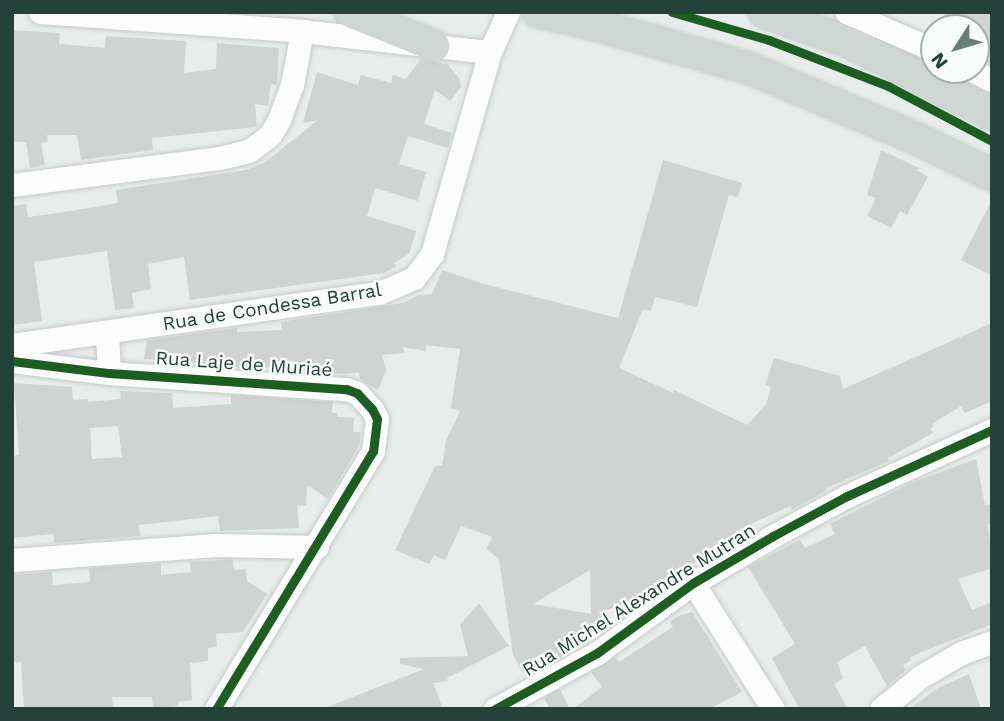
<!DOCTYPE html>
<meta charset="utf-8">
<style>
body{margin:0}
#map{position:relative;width:1004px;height:721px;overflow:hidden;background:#e8edeb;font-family:"Work Sans",sans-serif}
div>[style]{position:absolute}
.building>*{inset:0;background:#cfd4d2}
.roads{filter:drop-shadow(0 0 2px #c5cac8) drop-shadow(0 0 2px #c5cac8)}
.minor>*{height:23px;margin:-11.5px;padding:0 11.5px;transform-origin:11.5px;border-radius:11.5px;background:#fcfcfc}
.major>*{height:30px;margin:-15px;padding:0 15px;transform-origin:15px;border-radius:15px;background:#cfd7d5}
.cycleway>*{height:9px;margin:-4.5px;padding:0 4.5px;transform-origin:4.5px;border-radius:4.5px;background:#1b5e20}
span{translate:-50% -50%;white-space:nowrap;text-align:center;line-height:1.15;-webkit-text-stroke:5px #f7fbf9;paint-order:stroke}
.street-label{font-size:19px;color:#24423a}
.frame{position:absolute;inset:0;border:14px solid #24423a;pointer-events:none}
.north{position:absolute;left:920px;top:14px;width:70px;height:70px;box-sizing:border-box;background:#f7fbf9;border:2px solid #a3b1ad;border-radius:50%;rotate:233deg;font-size:19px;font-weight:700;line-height:28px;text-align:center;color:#24423a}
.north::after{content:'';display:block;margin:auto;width:24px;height:32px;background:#697e78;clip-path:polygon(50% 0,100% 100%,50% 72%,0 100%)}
</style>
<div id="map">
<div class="building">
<div style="clip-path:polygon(946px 12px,992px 12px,992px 64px,976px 57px,976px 28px,939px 28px)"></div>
<div style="clip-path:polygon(12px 30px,60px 33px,59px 44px,105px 48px,106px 36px,186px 41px,184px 73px,216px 69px,217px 43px,279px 48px,277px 85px,271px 84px,268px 106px,255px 104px,257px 127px,152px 138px,153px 150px,81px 160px,77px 135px,47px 135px,48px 142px,41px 143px,45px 165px,30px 168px,26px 142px,12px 142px)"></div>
<div style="clip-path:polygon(420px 60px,447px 64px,459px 78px,461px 87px,450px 101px,435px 90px,424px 124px,452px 133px,448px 148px,408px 136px,399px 164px,426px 172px,418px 201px,375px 188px,367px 216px,416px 231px,409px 254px,394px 263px,397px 266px,384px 273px,190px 300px,184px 257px,148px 264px,151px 289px,132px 293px,134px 308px,115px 310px,107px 251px,34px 262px,42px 321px,12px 325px,12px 206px,26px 204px,28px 217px,65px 212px,118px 203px,116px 190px,246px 170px,264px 163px,318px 120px,303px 123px,317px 72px,358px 85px,361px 75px,391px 83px,393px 75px,406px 79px)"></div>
<div style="clip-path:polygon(881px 150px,919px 168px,917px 170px,928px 177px,907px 215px,900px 211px,891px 228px,867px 216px,876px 198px,867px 195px)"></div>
<div style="clip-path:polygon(evenodd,663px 160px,742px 183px,738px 197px,729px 195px,697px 307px,655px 297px,651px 311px,643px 309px,619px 368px,673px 393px,674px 390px,747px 425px,766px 405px,771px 387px,765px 385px,774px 358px,840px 376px,843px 389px,992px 323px,992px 401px,965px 413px,961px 406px,932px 424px,934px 426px,930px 429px,933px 433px,888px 458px,889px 461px,826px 488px,827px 490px,792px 510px,790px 506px,736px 531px,740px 539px,706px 555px,638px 601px,605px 610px,613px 624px,589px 641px,532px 673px,530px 669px,523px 673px,513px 655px,499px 559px,486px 549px,492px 537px,461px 526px,445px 560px,434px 555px,429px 564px,395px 550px,435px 466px,442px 466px,446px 441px,460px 411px,451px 408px,460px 349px,426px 345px,426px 351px,403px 347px,404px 353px,382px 355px,386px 370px,378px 390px,360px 379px,359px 373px,335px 374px,285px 371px,285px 365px,255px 369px,144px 359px,147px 340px,237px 328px,237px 332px,282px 330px,281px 322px,403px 303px,419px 295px,432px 294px,442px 270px,484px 284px,618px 318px,663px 160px,590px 570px,591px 614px,533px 604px,590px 570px)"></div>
<div style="clip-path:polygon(992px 200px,992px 276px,961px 260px)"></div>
<div style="clip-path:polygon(evenodd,14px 383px,72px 387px,73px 400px,88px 399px,88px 402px,121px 399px,120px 391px,172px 393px,173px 408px,231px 404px,231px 395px,333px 402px,332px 413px,338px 413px,337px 417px,354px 418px,353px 432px,361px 432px,359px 446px,328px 499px,307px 485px,306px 506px,297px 505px,299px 528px,220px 531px,218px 516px,139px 525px,140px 536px,54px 543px,53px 534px,12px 538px,12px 456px,19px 455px,14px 383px,118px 426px,122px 457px,92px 459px,90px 428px,118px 426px)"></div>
<div style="clip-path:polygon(976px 459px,985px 505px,992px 504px,992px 524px,988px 524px,992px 568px,958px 579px,972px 610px,992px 602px,992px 624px,910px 657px,911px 660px,903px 665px,906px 670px,887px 686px,865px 646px,837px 662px,843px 678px,834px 684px,848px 709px,799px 709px,772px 658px,795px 644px,748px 567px,800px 540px,805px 548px,835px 534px,830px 524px,913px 482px)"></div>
<div style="clip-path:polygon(233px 559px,234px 570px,246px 569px,247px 581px,267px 594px,243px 632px,216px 634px,217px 647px,208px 648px,208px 661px,190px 663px,192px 700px,178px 702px,178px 706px,153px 708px,152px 697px,112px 697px,113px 709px,24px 709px,21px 662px,12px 662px,12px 575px,52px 572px,53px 585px,90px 582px,89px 568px,161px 564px,161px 575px,191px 572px,190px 562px)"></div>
<div style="clip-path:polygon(479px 603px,509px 646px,447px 678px,448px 681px,433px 683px,443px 709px,322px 709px,424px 669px,400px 664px,400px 658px,468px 656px,460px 625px)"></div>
<div style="clip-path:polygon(692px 612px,742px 692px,709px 709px,573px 709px,602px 687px,591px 672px,615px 657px,619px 662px,673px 627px,670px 622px,678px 616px)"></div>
<div style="clip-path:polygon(969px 674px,981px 709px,909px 709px,938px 688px)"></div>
<div style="clip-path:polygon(560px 689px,570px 709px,550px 709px,544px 698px)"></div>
</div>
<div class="roads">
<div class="minor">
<div style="left:40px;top:12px;width:263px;rotate:4.1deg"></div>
<div style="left:302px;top:31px;width:189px;rotate:6.4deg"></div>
<div style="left:846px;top:12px;width:96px;rotate:23.4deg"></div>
<div style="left:972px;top:70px;width:22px;rotate:27deg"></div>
<div style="left:12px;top:185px;width:210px;rotate:-7.4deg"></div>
<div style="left:220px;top:158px;width:30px;rotate:-14deg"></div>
<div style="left:249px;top:151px;width:26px;rotate:-37deg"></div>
<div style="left:270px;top:135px;width:17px;rotate:-59deg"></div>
<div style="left:279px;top:120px;width:37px;rotate:-70deg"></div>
<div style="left:292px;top:85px;width:55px;rotate:-79.5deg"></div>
<div style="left:107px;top:332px;width:41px;rotate:87.2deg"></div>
<div style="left:12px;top:345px;width:371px;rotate:-8.1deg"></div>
<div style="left:379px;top:293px;width:38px;rotate:-23deg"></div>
<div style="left:414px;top:278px;width:30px;rotate:-53deg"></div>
<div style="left:432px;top:254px;width:210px;rotate:-74deg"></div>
<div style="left:490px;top:52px;width:44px;rotate:-65.8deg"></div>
<div style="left:12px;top:361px;width:98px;rotate:7.1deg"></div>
<div style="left:109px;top:373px;width:238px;rotate:3.9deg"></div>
<div style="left:346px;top:389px;width:12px;rotate:20deg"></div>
<div style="left:357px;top:393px;width:22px;rotate:47deg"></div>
<div style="left:372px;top:409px;width:11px;rotate:63deg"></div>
<div style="left:377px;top:419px;width:32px;rotate:97deg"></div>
<div style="left:373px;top:451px;width:302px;rotate:121.3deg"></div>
<div style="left:12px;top:560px;width:204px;rotate:-4.2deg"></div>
<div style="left:215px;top:545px;width:102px;rotate:1.1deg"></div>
<div style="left:693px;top:583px;width:149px;rotate:57.6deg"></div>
<div style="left:495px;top:709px;width:116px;rotate:-28.8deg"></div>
<div style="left:597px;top:653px;width:119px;rotate:-36.1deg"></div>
<div style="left:693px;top:583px;width:93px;rotate:-30.4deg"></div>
<div style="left:773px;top:536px;width:84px;rotate:-28.4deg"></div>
<div style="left:847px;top:496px;width:159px;rotate:-24.5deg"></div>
<div style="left:881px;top:709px;width:50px;rotate:-39.4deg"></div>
<div style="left:920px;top:677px;width:48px;rotate:-30.3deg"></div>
<div style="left:961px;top:653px;width:33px;rotate:-20deg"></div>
</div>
<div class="major">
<div style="left:350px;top:12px;width:91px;rotate:22deg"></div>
<div style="left:538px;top:12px;width:56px;rotate:12.3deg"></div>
<div style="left:593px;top:24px;width:162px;rotate:15.8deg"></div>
<div style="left:749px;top:68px;width:180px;rotate:22.9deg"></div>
<div style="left:915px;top:138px;width:85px;rotate:25.7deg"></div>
<div style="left:764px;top:12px;width:92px;rotate:19.6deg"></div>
<div style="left:851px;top:43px;width:158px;rotate:27.1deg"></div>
</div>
</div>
<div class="cycleway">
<div style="left:672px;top:12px;width:101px;rotate:16.1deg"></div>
<div style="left:769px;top:40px;width:128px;rotate:21.1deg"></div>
<div style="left:888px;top:86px;width:118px;rotate:27.9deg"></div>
<div style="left:12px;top:361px;width:98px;rotate:7.1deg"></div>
<div style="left:109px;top:373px;width:238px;rotate:3.9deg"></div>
<div style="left:346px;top:389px;width:12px;rotate:20deg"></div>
<div style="left:357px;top:393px;width:22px;rotate:47deg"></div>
<div style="left:372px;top:409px;width:11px;rotate:63deg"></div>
<div style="left:377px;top:419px;width:32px;rotate:97deg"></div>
<div style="left:373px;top:451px;width:302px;rotate:121.3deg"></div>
<div style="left:495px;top:709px;width:116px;rotate:-28.8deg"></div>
<div style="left:597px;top:653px;width:119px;rotate:-36.1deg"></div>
<div style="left:693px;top:583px;width:93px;rotate:-30.4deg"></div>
<div style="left:773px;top:536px;width:84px;rotate:-28.4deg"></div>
<div style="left:847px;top:496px;width:159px;rotate:-24.5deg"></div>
</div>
<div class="street-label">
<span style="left:272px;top:307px;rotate:-9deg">Rua de Condessa Barral</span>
<span style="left:244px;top:364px;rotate:4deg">Rua Laje de Muriaé</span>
<span style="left:639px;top:600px;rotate:-32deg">Rua Michel Alexandre Mutran</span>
</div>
<div class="frame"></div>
<div class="north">N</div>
</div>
